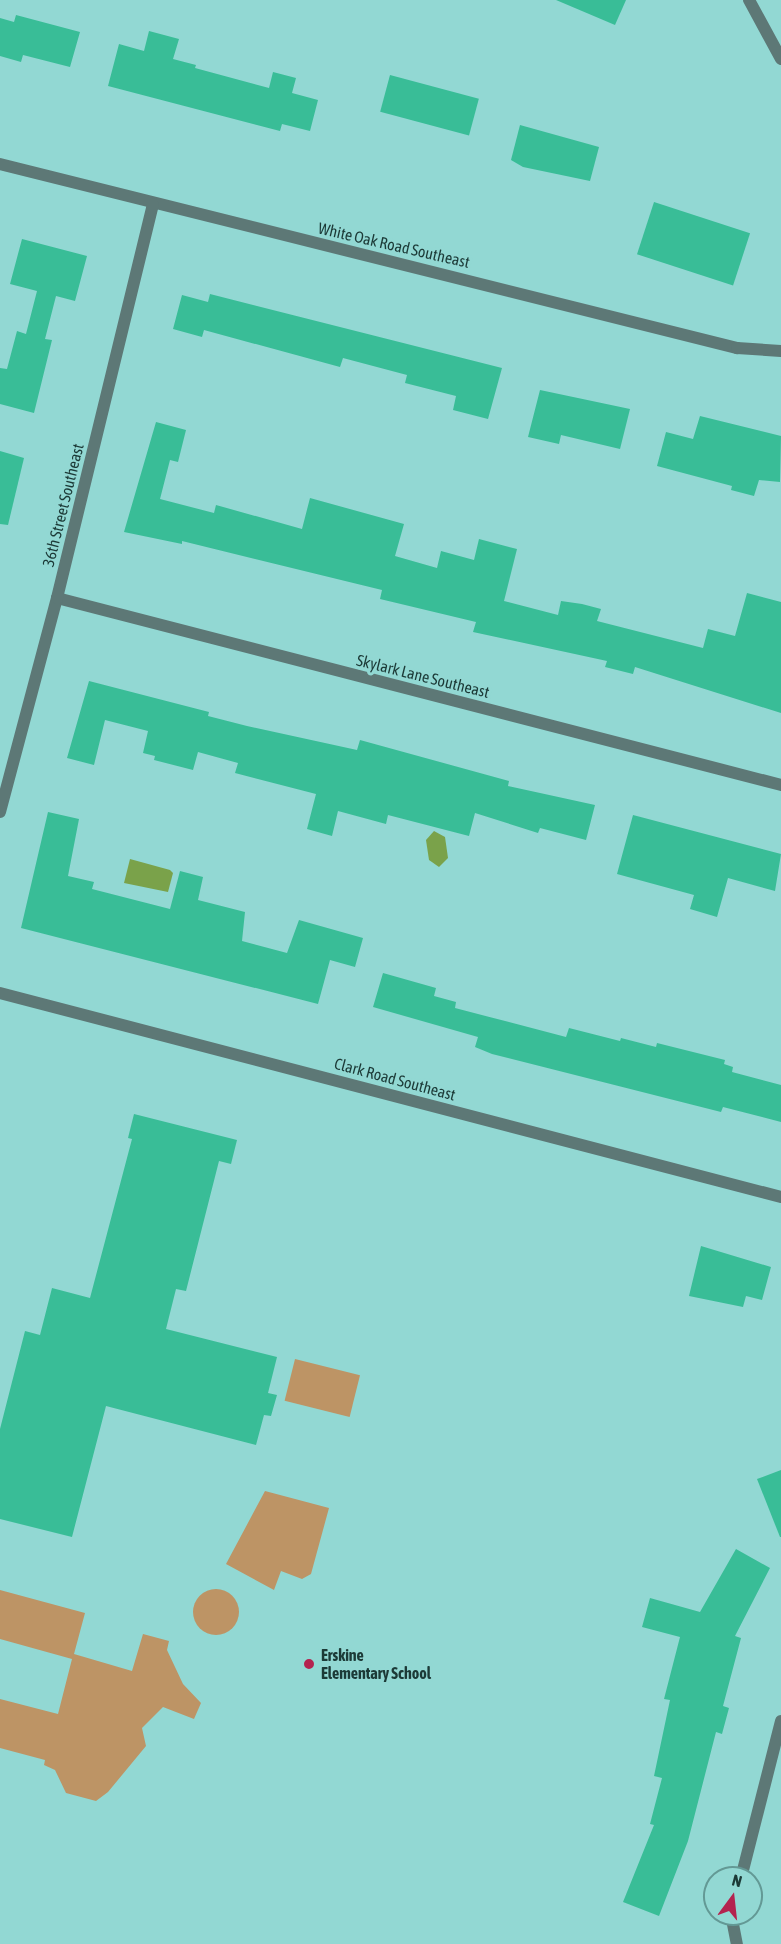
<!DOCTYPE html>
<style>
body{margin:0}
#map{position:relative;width:781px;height:1944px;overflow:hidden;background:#92d8d3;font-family:"Asap Condensed",sans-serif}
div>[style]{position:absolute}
.green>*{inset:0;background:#bd9465;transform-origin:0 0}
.round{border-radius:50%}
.water>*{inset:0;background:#7aa24a}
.building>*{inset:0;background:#39bd97;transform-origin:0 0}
.street>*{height:12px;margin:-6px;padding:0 6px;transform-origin:6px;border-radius:6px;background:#5d7876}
.dots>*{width:16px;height:16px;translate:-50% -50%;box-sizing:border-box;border:3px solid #92d8d3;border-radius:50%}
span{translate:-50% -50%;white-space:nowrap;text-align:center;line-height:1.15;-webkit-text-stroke:6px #92d8d3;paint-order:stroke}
.street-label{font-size:16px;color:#1c3a37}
.poi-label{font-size:16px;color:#1c3a37;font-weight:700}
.left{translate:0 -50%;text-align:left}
.north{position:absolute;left:703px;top:1866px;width:60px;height:60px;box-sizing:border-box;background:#92d8d3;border:2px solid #639995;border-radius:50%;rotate:15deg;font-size:16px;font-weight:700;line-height:24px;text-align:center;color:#1c3a37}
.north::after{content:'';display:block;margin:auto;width:21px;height:27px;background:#b4234f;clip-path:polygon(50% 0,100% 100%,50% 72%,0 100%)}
</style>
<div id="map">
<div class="green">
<div style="left:295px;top:1359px;width:67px;height:43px;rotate:14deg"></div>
<div style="clip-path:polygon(265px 1491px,329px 1508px,311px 1574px,302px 1579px,281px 1571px,274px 1590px,226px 1564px)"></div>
<div class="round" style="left:193px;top:1589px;width:46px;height:46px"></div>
<div style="clip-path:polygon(0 1590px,85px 1613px,74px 1654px,132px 1671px,143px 1634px,169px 1641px,167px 1650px,183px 1684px,201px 1703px,194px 1719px,163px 1707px,142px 1728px,146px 1746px,108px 1792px,96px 1801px,66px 1793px,55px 1770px,44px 1765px,45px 1760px,0 1748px,0 1699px,58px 1714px,72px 1659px,0 1639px)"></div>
</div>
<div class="water">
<div style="clip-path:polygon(434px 831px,445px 837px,448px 858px,439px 867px,429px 860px,426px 840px)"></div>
<div style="clip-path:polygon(130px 859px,170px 870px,173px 873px,168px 892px,124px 883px)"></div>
</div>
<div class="building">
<div style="clip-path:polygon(556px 0,626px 0,615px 25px)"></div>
<div style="clip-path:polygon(16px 15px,80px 32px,70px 67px,23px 55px,21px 62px,0 56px,0 18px,14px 22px)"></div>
<div style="clip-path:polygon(149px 31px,179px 39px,173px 59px,196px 65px,195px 68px,269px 88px,273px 72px,296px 78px,292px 93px,318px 100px,310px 131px,282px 124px,280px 131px,108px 86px,119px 44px,144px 51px)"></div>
<div style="left:390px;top:75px;width:92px;height:38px;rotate:15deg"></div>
<div style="clip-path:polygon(520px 125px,599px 147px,590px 181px,523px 167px,511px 160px)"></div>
<div style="left:654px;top:202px;width:101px;height:55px;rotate:18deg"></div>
<div style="clip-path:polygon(22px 239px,87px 256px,75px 301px,56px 296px,45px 339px,52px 340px,34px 413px,0 404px,0 368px,7px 369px,17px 331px,26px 334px,37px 291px,10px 284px)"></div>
<div style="clip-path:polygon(210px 294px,502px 368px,488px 419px,453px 410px,456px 396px,405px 383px,407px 375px,343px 358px,340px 367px,204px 330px,202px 337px,173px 329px,182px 295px,208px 302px)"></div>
<div style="clip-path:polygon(540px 390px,630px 409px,620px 449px,561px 435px,559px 444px,528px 437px)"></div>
<div style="clip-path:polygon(700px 416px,781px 436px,780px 482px,759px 480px,754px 496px,731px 490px,732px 486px,657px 466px,666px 432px,693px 439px)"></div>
<div style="clip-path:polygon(156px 422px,186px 430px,178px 462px,170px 460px,160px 499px,214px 513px,216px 505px,302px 529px,310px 498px,404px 524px,395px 556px,437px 568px,441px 551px,474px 560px,479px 539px,517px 549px,504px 601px,558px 615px,561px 601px,582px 604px,601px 609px,597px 621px,703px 648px,708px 629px,735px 636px,747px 593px,781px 602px,781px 713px,635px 667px,633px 674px,605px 667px,607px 661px,473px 632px,476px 622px,380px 599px,382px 590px,182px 541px,182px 544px,124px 532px)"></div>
<div style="clip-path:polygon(0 451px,24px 458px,8px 525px,0 524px)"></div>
<div style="clip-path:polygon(89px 681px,209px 712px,208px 716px,247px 726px,357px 750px,360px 740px,509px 781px,508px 786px,595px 805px,586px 840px,540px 828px,538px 833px,475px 813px,469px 836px,388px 815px,386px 824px,338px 811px,332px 836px,307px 829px,316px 794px,235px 773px,238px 763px,198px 752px,193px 770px,154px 760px,155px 756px,143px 753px,148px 731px,105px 720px,94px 765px,67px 758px)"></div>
<div style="clip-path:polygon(48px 812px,79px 819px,68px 876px,94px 882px,92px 889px,170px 909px,180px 871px,203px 877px,198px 900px,245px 912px,242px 941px,287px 953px,299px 920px,363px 938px,355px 967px,330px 960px,318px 1004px,21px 928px)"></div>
<div style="clip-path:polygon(633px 815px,781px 854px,775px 891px,728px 878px,717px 917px,690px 909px,694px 895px,617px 874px)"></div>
<div style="clip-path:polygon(383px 973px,436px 988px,434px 996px,456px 1002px,455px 1008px,566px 1037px,569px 1028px,620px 1041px,621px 1038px,656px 1047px,657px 1043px,725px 1060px,724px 1064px,733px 1067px,732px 1072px,781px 1085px,781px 1122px,723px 1107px,721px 1112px,492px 1054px,475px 1047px,478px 1037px,373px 1007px)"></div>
<div style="clip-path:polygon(134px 1114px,237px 1140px,231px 1164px,219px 1161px,186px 1291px,176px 1289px,166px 1329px,277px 1357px,268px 1393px,277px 1395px,271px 1416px,264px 1415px,256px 1445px,106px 1406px,72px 1537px,0 1519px,0 1429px,25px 1331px,40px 1335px,52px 1288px,90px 1298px,132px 1139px,128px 1138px)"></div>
<div style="clip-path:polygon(701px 1246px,771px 1267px,762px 1300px,746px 1296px,743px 1307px,689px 1296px)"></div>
<div style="clip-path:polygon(781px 1470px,781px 1537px,780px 1537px,757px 1479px)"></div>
<div style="clip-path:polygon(736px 1549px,770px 1568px,735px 1636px,741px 1638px,723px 1706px,729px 1708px,722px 1734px,716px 1732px,688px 1841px,659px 1916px,623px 1902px,654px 1825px,650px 1824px,662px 1778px,654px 1776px,670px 1700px,664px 1699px,680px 1637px,642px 1627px,650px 1598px,700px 1612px)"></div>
</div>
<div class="street">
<div style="left:749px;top:0;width:67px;rotate:61.5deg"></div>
<div style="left:0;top:164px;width:760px;rotate:14.02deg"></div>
<div style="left:737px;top:348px;width:44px;rotate:3.9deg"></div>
<div style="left:57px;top:598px;width:748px;rotate:14.48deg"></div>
<div style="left:0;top:812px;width:221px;rotate:-75.1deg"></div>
<div style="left:57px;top:598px;width:405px;rotate:-76.3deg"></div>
<div style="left:0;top:993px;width:807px;rotate:14.64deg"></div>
<div style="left:741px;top:1878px;width:162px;rotate:-75.7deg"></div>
<div style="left:731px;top:1914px;width:31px;rotate:79deg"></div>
</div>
<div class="dots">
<div style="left:309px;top:1664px;background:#b4234f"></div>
</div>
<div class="street-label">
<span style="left:394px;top:245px;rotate:13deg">White Oak Road Southeast</span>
<span style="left:63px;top:505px;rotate:-76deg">36th Street Southeast</span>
<span style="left:423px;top:676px;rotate:14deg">Skylark Lane Southeast</span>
<span style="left:395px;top:1079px;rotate:15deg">Clark Road Southeast</span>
</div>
<div class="poi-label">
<span class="left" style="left:321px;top:1664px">Erskine<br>Elementary School</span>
</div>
<div class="north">N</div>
</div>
